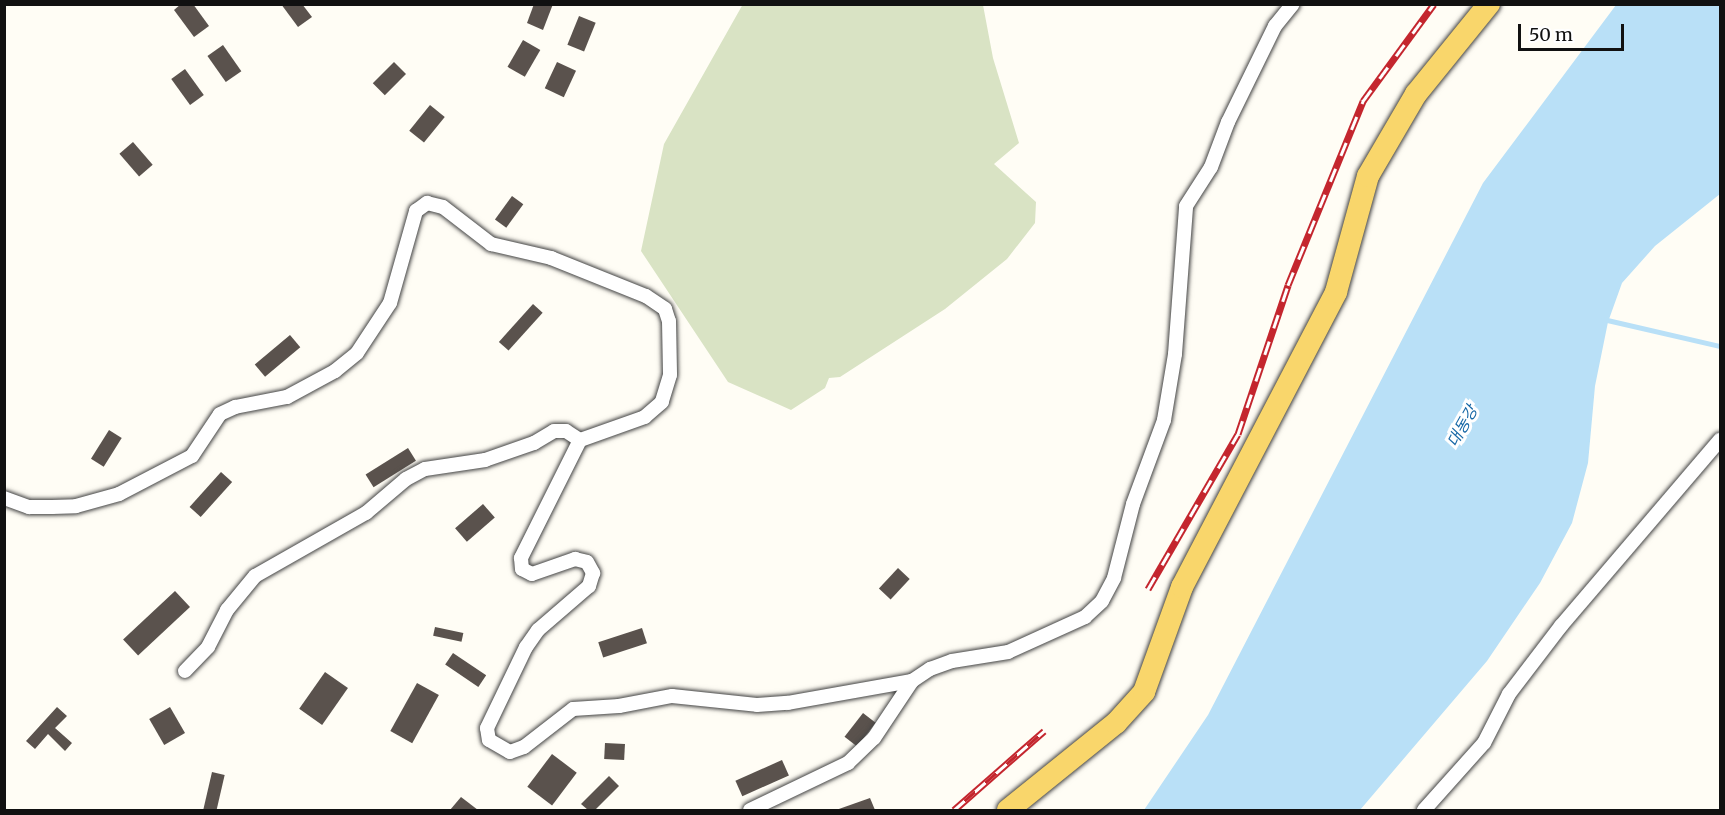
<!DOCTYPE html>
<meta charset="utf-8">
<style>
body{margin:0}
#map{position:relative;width:1725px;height:815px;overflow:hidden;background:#fffdf5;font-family:Merriweather,"Noto Sans KR",serif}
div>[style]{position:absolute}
.cemetery>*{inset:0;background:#d9e3c4}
.water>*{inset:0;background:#b9e0f7}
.stream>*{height:4.5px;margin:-2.25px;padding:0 2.25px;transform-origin:2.25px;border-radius:2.25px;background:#b9e0f7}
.building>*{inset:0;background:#5a524d;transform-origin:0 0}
.roads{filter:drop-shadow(0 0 2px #444) drop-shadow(0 0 2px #444)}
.street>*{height:14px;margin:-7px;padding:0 7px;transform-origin:7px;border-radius:7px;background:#fff}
.primary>*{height:22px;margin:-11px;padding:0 11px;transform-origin:11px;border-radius:11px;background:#f9d66b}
.rail>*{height:7px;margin-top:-3.5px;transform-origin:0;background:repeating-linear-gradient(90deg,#fff 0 14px,#c4262e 0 28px);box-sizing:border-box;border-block:2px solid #c4262e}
span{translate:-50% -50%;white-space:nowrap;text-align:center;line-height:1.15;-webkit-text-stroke:6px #fff;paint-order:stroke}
.water-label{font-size:16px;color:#1768a6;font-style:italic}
.frame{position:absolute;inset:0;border:6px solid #111;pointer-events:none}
.scale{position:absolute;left:1518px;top:24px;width:106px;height:27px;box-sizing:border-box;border:3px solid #111;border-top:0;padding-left:8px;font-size:18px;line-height:21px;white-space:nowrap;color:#111;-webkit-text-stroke:4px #fff;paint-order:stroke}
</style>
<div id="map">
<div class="cemetery">
<div style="clip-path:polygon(743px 4px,983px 5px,993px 58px,1019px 143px,994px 164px,1036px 202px,1035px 223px,1007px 259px,945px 309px,840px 377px,829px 378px,825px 388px,791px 410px,728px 382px,641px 251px,664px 144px)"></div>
</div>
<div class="water">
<div style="clip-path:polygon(1616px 5px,1720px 5px,1720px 194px,1655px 246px,1622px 283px,1608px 322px,1595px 386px,1588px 463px,1572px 523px,1540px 583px,1487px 661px,1360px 810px,1144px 810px,1208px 715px,1483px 183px)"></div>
</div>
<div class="stream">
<div style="left:1603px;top:319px;width:120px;rotate:13deg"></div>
</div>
<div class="building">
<div style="clip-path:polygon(181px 4px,193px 4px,209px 26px,194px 37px,174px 10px)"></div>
<div style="clip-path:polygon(281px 4px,302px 4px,312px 17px,298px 27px)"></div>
<div style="clip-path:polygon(534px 4px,553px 4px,543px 30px,527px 23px)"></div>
<div style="left:579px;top:16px;width:18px;height:31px;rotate:22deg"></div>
<div style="left:523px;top:40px;width:20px;height:31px;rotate:30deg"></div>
<div style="left:223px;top:45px;width:32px;height:19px;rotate:55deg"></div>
<div style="left:394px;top:62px;width:17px;height:30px;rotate:45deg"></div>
<div style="left:557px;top:62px;width:21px;height:29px;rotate:25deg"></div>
<div style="left:185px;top:69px;width:32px;height:17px;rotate:54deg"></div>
<div style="left:430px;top:105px;width:19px;height:33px;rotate:39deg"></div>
<div style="left:133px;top:142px;width:30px;height:18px;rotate:49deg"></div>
<div style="left:512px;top:196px;width:14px;height:29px;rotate:36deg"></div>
<div style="left:533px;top:304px;width:13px;height:51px;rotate:42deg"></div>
<div style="left:290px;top:335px;width:16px;height:46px;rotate:50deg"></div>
<div style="left:109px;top:430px;width:15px;height:34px;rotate:32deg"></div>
<div style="left:408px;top:448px;width:15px;height:50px;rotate:58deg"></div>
<div style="left:221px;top:472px;width:15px;height:47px;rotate:42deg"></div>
<div style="left:483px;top:504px;width:18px;height:37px;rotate:49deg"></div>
<div style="left:898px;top:568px;width:16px;height:28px;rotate:43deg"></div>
<div style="left:175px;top:591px;width:22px;height:71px;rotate:47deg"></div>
<div style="left:435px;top:627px;width:29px;height:9px;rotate:12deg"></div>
<div style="left:642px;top:628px;width:16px;height:46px;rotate:72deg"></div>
<div style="left:453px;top:653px;width:40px;height:14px;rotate:34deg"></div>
<div style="left:325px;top:672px;width:28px;height:45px;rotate:35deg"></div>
<div style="left:417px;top:683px;width:25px;height:55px;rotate:29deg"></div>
<div style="clip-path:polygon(57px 707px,67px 716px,55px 728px,72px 743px,65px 751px,48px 734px,35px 749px,26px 741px)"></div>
<div style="left:170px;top:707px;width:30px;height:24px;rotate:60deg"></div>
<div style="left:863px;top:713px;width:16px;height:30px;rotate:38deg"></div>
<div style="left:605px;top:743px;width:20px;height:16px;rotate:3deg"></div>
<div style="left:552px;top:754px;width:31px;height:41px;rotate:37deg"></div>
<div style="left:782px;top:760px;width:17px;height:51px;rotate:66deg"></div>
<div style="left:212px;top:772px;width:13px;height:39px;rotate:13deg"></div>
<div style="clip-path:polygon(609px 776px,619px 786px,595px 810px,588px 810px,581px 804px)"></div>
<div style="clip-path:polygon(461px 797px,478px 810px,450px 810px)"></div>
<div style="clip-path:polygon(870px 798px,875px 810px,836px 810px)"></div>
</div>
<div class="roads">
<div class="street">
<div style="left:4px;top:498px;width:27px;rotate:20deg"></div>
<div style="left:29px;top:507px;width:23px"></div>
<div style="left:52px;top:507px;width:24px;rotate:-2deg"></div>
<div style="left:76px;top:506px;width:45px;rotate:-15.6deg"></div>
<div style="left:119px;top:494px;width:82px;rotate:-27.5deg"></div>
<div style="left:192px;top:456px;width:50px;rotate:-56.3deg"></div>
<div style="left:220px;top:414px;width:17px;rotate:-25deg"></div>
<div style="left:235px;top:407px;width:53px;rotate:-10.9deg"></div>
<div style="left:287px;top:397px;width:55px;rotate:-28.4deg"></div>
<div style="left:335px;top:371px;width:28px;rotate:-39deg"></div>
<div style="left:357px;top:353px;width:60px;rotate:-56.6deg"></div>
<div style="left:390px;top:303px;width:96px;rotate:-74.2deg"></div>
<div style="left:416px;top:211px;width:14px;rotate:-36deg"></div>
<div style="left:427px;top:203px;width:16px;rotate:14deg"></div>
<div style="left:443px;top:207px;width:61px;rotate:37.6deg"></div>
<div style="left:491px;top:244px;width:62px;rotate:13.1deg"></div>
<div style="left:551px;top:258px;width:102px;rotate:21.8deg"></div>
<div style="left:646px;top:296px;width:23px;rotate:34deg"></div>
<div style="left:665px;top:309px;width:13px;rotate:72deg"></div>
<div style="left:669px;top:321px;width:54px;rotate:88.9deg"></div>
<div style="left:670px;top:375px;width:28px;rotate:107deg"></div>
<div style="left:662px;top:402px;width:23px;rotate:139deg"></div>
<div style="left:645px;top:417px;width:69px;rotate:160.5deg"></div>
<div style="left:580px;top:440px;width:132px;rotate:116.6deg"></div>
<div style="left:521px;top:558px;width:11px;rotate:85deg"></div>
<div style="left:522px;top:569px;width:11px;rotate:27deg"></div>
<div style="left:532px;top:574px;width:46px;rotate:-19.2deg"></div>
<div style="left:575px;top:559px;width:12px;rotate:14deg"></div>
<div style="left:587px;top:562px;width:13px;rotate:61deg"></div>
<div style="left:593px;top:573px;width:14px;rotate:107deg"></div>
<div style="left:589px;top:586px;width:67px;rotate:139.2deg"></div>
<div style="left:538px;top:630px;width:21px;rotate:125deg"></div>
<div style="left:526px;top:647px;width:90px;rotate:115.7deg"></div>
<div style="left:487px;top:728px;width:12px;rotate:81deg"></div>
<div style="left:489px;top:740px;width:24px;rotate:30deg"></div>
<div style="left:510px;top:752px;width:15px;rotate:-20deg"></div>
<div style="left:524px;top:747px;width:62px;rotate:-37.8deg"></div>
<div style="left:573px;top:709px;width:46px;rotate:-3.7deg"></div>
<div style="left:619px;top:706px;width:54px;rotate:-10.7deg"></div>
<div style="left:672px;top:696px;width:85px;rotate:6deg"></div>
<div style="left:757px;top:705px;width:31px;rotate:-4deg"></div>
<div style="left:788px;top:703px;width:126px;rotate:-10.1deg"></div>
<div style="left:185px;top:671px;width:33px;rotate:-46deg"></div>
<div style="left:208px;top:647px;width:42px;rotate:-62.8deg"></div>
<div style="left:227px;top:610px;width:44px;rotate:-50.5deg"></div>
<div style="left:255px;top:576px;width:128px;rotate:-29.6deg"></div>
<div style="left:366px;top:513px;width:52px;rotate:-40.4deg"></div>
<div style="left:406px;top:479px;width:21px;rotate:-28deg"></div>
<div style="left:425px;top:469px;width:61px;rotate:-8.5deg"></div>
<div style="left:485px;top:460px;width:52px;rotate:-19.1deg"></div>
<div style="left:534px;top:443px;width:23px;rotate:-31deg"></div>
<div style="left:554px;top:431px;width:12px"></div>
<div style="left:566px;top:431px;width:17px;rotate:33deg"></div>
<div style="left:750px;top:810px;width:109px;rotate:-25.6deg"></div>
<div style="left:848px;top:763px;width:36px;rotate:-44deg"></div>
<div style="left:874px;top:738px;width:69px;rotate:-56.3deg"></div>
<div style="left:912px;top:681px;width:22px;rotate:-34deg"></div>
<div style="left:930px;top:669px;width:23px;rotate:-20deg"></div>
<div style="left:952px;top:661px;width:57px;rotate:-9.1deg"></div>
<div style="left:1008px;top:652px;width:85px;rotate:-24.4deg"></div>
<div style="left:1085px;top:617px;width:23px;rotate:-43deg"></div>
<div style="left:1102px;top:601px;width:26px;rotate:-62deg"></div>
<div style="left:1114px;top:578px;width:76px;rotate:-75.6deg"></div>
<div style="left:1133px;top:504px;width:90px;rotate:-69.7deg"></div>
<div style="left:1164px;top:420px;width:67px;rotate:-80.5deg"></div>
<div style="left:1175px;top:354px;width:148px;rotate:-85.7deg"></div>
<div style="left:1186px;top:206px;width:46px;rotate:-57.3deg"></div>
<div style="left:1211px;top:167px;width:48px;rotate:-69.3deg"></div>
<div style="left:1228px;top:122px;width:107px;rotate:-63.9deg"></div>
<div style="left:1275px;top:26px;width:28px;rotate:-51deg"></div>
<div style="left:1424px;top:810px;width:90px;rotate:-48.2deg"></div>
<div style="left:1484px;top:743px;width:55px;rotate:-63deg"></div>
<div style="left:1509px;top:694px;width:86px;rotate:-52.6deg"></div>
<div style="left:1561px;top:626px;width:245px;rotate:-49.5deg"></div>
</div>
<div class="primary">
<div style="left:1008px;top:810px;width:139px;rotate:-38.9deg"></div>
<div style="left:1116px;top:723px;width:42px;rotate:-47.9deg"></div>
<div style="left:1144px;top:692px;width:112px;rotate:-70.1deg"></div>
<div style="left:1182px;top:587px;width:333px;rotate:-62.4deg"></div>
<div style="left:1336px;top:292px;width:120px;rotate:-74.6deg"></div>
<div style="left:1368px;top:176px;width:95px;rotate:-59.7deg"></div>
<div style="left:1416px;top:94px;width:116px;rotate:-51deg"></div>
</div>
</div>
<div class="rail">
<div style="left:1148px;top:589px;width:179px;rotate:-59.9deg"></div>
<div style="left:1238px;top:434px;width:157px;rotate:-71.4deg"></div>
<div style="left:1288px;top:285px;width:199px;rotate:-67.8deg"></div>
<div style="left:1363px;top:101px;width:120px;rotate:-53.8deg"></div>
<div style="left:954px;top:810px;width:120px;rotate:-41.3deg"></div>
</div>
<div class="water-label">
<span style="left:1462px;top:426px;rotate:-61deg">대동강</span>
</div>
<div class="frame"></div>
<div class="scale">50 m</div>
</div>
